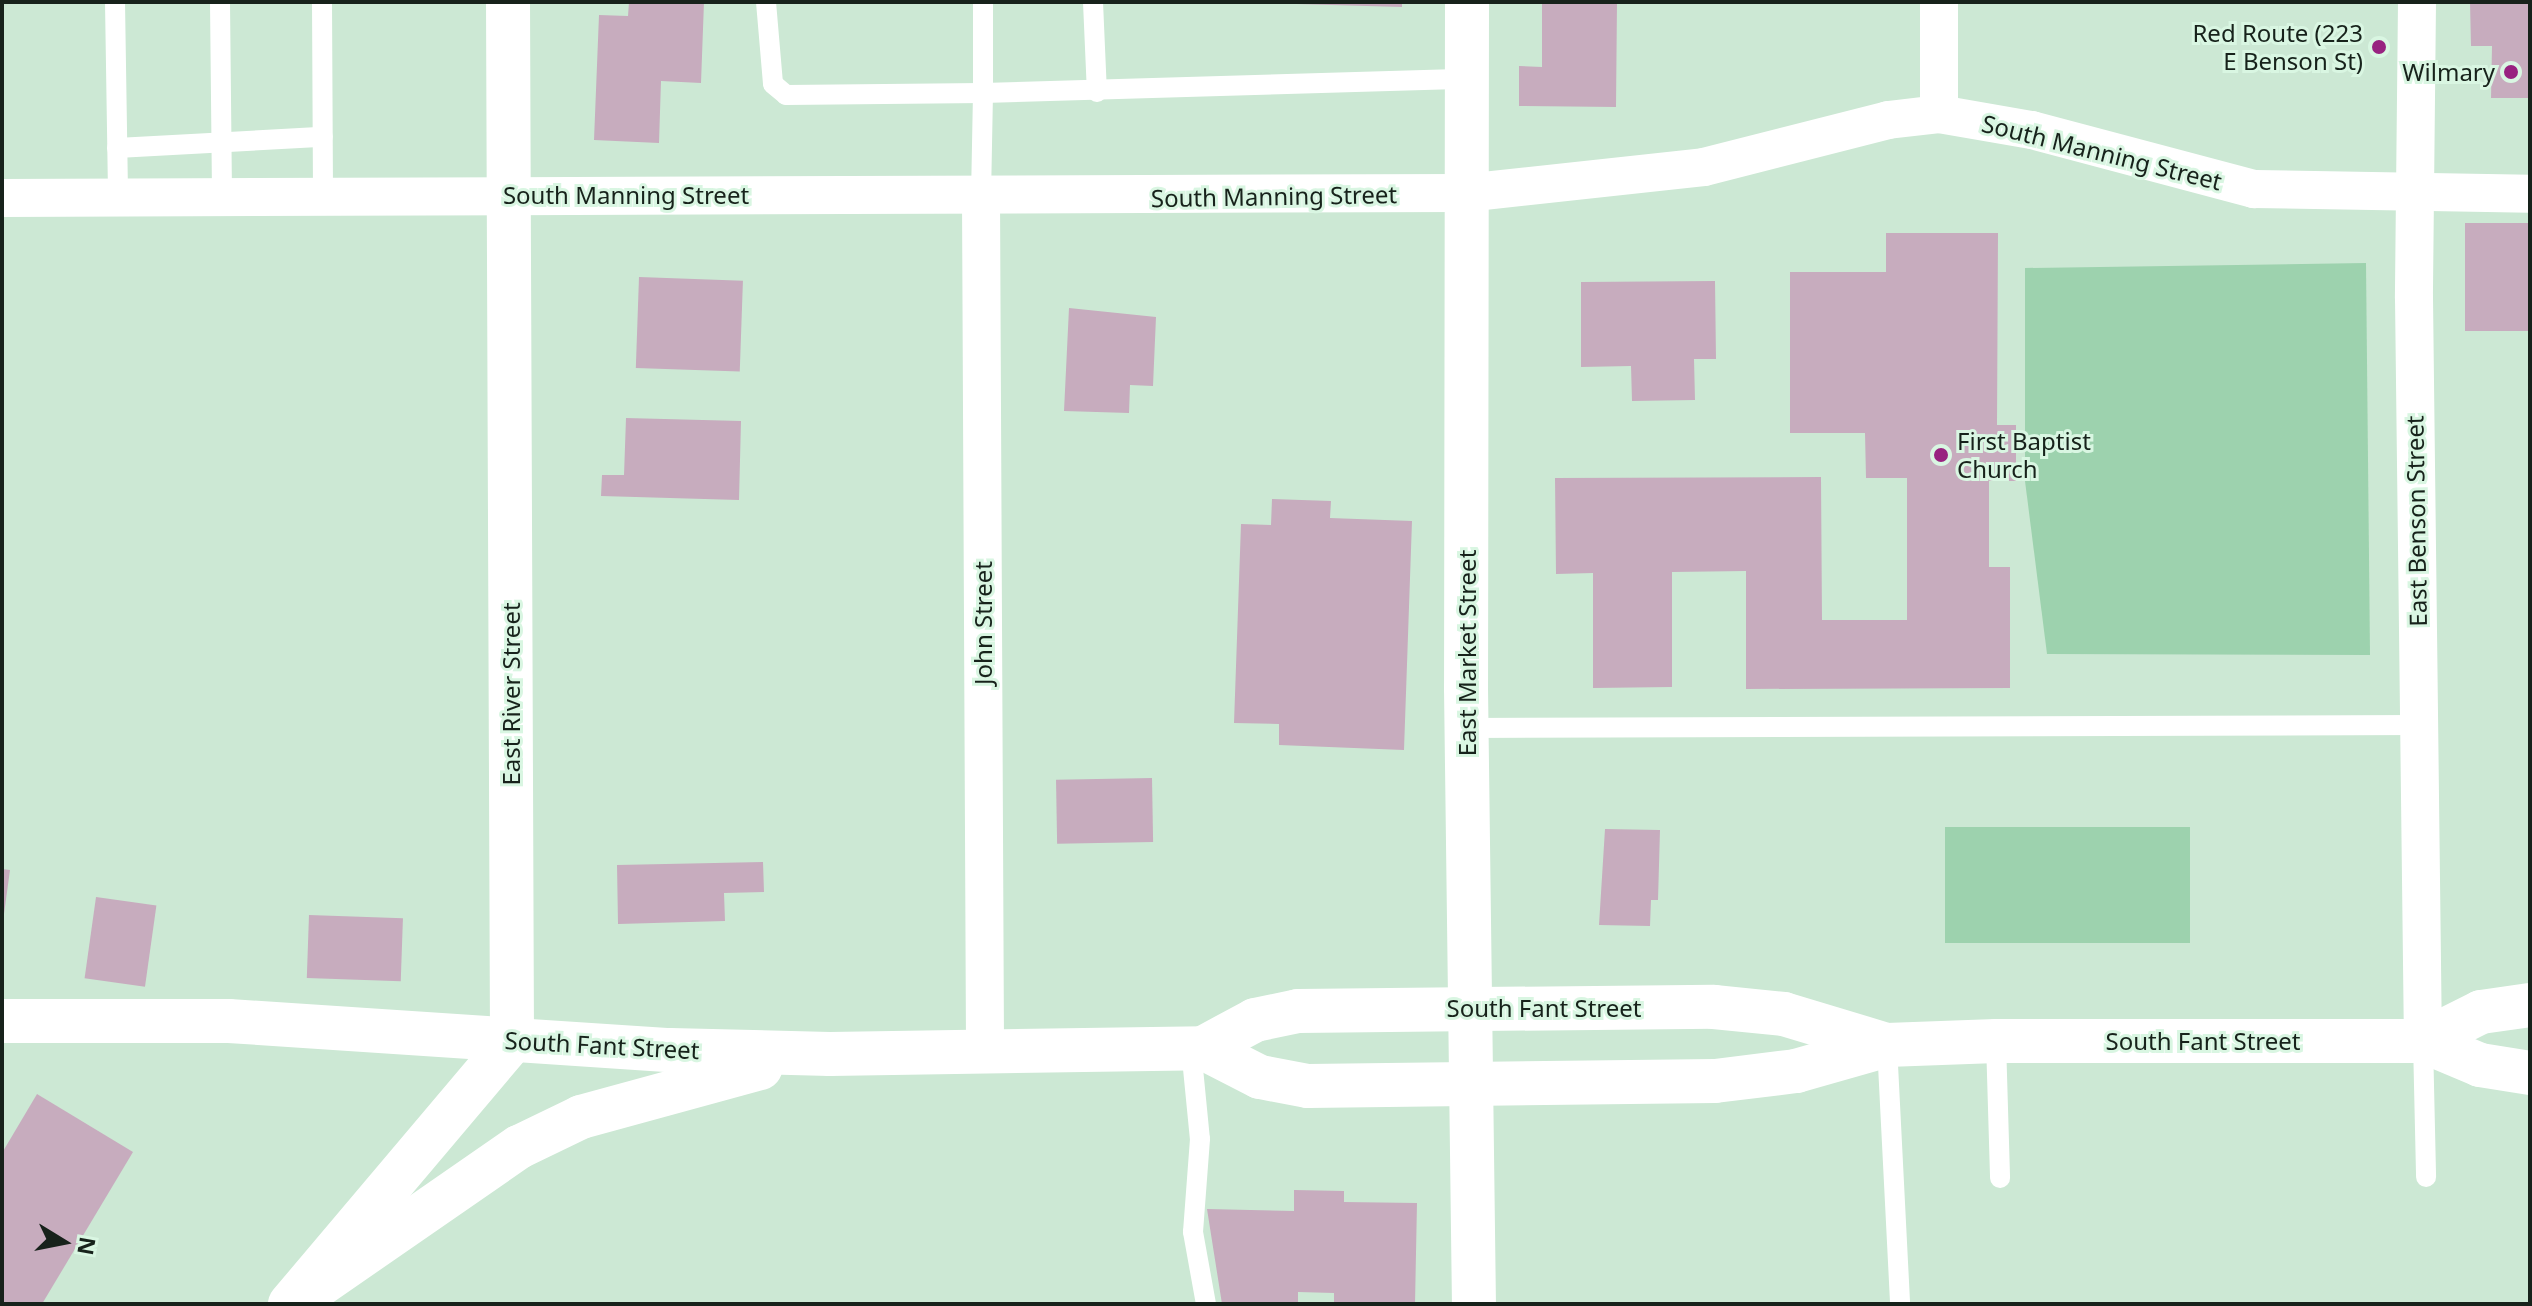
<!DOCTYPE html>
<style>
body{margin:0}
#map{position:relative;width:2532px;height:1306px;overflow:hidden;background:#cce8d4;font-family:"Noto Sans",sans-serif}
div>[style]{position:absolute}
.green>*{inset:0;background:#9dd2ae;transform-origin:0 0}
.building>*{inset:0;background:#c7acbe;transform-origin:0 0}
.lane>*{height:20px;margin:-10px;padding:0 10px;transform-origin:10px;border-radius:10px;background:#fff}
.street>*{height:38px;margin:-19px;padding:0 19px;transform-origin:19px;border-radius:19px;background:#fff}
.secondary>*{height:44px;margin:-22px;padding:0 22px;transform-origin:22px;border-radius:22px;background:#fff}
.primary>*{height:44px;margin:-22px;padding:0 22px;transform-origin:22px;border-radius:22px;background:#fff}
.dots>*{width:22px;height:22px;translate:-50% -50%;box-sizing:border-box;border:4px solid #d9f6e2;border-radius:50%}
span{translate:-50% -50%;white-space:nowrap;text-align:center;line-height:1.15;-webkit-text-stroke:6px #d9f6e2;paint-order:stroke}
.poi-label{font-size:24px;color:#17221b}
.right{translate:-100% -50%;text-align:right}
.left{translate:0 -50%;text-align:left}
.street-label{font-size:24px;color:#17221b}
.frame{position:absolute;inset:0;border:4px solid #17221b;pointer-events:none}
.north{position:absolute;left:24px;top:1202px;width:80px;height:80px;-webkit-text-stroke:6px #d9f6e2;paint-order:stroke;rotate:100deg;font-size:22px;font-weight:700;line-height:32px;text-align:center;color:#17221b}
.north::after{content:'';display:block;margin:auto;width:28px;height:36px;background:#17221b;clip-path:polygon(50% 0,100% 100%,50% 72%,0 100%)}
</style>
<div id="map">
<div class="green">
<div style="clip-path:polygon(2366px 263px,2370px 655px,2047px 654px,2025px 481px,2025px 268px)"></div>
<div style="left:2190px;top:827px;width:116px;height:245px;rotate:90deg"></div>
</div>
<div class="building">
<div style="clip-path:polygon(629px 2px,704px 2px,701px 83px,661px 81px,659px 143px,594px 140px,599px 15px,628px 16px)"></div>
<div style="clip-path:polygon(1231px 2px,1402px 2px,1402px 7px)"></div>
<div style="clip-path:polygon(2470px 2px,2530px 2px,2530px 98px,2491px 98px,2492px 46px,2471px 46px)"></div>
<div style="clip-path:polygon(1542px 3px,1617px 3px,1616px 107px,1519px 106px,1519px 66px,1542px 67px)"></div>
<div style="left:2530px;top:223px;width:108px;height:65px;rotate:90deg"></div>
<div style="clip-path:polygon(1886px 233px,1998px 233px,1997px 425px,2016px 425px,2016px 481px,1989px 481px,1989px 567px,2010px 567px,2010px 688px,1746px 689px,1746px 571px,1672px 572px,1672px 687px,1593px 688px,1593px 573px,1556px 574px,1555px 478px,1821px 477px,1822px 620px,1907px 620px,1907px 478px,1866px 478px,1865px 433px,1790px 433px,1790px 272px,1886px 272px)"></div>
<div style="left:639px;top:277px;width:104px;height:91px;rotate:2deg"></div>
<div style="clip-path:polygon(1715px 281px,1716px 359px,1694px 359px,1695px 400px,1632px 401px,1631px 366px,1581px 367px,1581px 282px)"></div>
<div style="clip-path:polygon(1069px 308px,1156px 317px,1153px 386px,1130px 385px,1129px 413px,1064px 411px)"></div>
<div style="clip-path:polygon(626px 418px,741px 421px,739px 500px,601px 496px,602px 475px,624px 475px)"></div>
<div style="clip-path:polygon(1272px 499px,1331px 501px,1330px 518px,1412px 521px,1404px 750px,1279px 745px,1279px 724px,1234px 723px,1241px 524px,1271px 525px)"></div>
<div style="left:1152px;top:778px;width:64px;height:96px;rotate:89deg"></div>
<div style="clip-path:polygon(1605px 829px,1660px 830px,1658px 900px,1651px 900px,1650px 926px,1599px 925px)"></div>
<div style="clip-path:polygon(763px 862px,764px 892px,724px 893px,725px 921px,618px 924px,617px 865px)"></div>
<div style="clip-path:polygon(2px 869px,10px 870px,4px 914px,2px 914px)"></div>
<div style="left:96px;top:897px;width:61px;height:82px;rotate:8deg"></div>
<div style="left:309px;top:915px;width:94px;height:63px;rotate:2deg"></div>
<div style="clip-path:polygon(37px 1094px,133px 1152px,42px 1304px,2px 1304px,2px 1153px)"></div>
<div style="clip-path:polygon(1294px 1190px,1344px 1191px,1344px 1202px,1417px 1203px,1415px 1304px,1334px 1304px,1334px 1293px,1298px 1292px,1298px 1304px,1222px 1304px,1207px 1209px,1294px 1211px)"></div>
</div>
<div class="lane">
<div style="left:115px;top:2px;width:196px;rotate:89.1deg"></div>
<div style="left:220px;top:2px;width:195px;rotate:89.4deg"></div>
<div style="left:322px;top:2px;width:194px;rotate:89.7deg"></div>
<div style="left:766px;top:2px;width:82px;rotate:85.1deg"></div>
<div style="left:773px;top:84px;width:17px;rotate:40deg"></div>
<div style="left:786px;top:95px;width:197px;rotate:-0.6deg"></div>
<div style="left:983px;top:93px;width:91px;rotate:-90deg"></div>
<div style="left:1093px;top:2px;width:90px;rotate:87.5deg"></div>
<div style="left:117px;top:148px;width:206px;rotate:-3.1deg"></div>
<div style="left:981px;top:197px;width:104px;rotate:-88.9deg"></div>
<div style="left:983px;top:93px;width:484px;rotate:-1.7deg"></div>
<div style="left:1467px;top:728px;width:952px;rotate:-0.18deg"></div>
<div style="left:1996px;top:1041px;width:137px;rotate:88.3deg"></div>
<div style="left:2423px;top:1041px;width:136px;rotate:88.7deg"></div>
<div style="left:1887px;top:1045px;width:259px;rotate:87.1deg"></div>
<div style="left:1191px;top:1048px;width:91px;rotate:84.4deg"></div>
<div style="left:1200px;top:1139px;width:93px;rotate:94.3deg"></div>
<div style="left:1193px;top:1232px;width:73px;rotate:79.8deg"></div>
</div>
<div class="street">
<div style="left:1939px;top:2px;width:112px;rotate:90deg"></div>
<div style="left:2417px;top:2px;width:296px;rotate:90.6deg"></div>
<div style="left:2414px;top:298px;width:743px;rotate:89.31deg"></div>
<div style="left:981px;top:197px;width:852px;rotate:89.73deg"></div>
<div style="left:2px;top:198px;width:1463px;rotate:-0.2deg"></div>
<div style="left:1465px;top:193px;width:240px;rotate:-6.2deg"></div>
<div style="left:1704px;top:167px;width:190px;rotate:-14.3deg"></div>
<div style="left:1888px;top:120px;width:51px;rotate:-6.7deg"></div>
<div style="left:1939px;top:114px;width:94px;rotate:9.8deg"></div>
<div style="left:2032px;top:130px;width:230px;rotate:14.9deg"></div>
<div style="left:2254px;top:189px;width:276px;rotate:1deg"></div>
</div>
<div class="secondary">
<div style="left:1467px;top:2px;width:686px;rotate:90.08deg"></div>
<div style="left:1466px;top:688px;width:616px;rotate:89.26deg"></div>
<div style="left:2px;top:1021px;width:227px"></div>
<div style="left:229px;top:1021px;width:442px;rotate:3.8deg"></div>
<div style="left:670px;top:1050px;width:160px;rotate:1.4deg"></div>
<div style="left:830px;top:1054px;width:373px;rotate:-0.9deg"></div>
<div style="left:1203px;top:1048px;width:59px;rotate:-28.3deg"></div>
<div style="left:1255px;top:1020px;width:44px;rotate:-11.8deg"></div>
<div style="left:1298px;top:1011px;width:416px;rotate:-0.6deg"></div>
<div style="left:1714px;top:1007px;width:70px;rotate:5.7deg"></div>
<div style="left:1784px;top:1014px;width:108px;rotate:16.8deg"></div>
<div style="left:2423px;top:1041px;width:65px;rotate:-26.6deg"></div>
<div style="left:2481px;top:1012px;width:49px;rotate:-8.1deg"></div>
<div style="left:1203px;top:1048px;width:64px;rotate:27deg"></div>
<div style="left:1260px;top:1077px;width:49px;rotate:10.6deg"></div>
<div style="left:1308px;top:1086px;width:407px;rotate:-0.7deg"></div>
<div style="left:1715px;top:1081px;width:82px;rotate:-7deg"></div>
<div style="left:1796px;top:1071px;width:95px;rotate:-15.9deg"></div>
<div style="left:1887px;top:1045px;width:109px;rotate:-2.1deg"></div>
<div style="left:1996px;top:1041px;width:427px"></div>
<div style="left:2423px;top:1041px;width:62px;rotate:22.8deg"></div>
<div style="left:2480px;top:1065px;width:51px;rotate:9.1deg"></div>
<div style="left:308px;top:1293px;width:257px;rotate:-34.7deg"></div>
<div style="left:519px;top:1147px;width:69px;rotate:-25.8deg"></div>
<div style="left:581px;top:1117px;width:186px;rotate:-15.3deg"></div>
</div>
<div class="primary">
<div style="left:290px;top:1304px;width:344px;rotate:-49.8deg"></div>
<div style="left:512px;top:1041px;width:1039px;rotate:-90.22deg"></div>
</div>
<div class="dots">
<div style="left:2379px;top:47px;background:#982380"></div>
<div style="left:2511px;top:72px;background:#982380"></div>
<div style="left:1941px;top:455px;background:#982380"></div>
</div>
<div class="poi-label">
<span class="right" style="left:2363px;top:47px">Red Route (223<br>E Benson St)</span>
<span class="right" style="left:2495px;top:72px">Wilmary</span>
<span class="left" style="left:1957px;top:455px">First Baptist<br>Church</span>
</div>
<div class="street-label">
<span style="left:2102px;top:152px;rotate:14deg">South Manning Street</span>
<span style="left:626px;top:195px">South Manning Street</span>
<span style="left:1274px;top:196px;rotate:-1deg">South Manning Street</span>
<span style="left:2416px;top:521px;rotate:-91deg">East Benson Street</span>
<span style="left:983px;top:623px;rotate:-90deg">John Street</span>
<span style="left:1467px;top:653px;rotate:-90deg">East Market Street</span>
<span style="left:511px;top:694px;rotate:-90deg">East River Street</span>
<span style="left:1544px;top:1008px">South Fant Street</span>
<span style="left:2203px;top:1041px">South Fant Street</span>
<span style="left:602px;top:1045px;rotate:3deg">South Fant Street</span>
</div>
<div class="frame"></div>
<div class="north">N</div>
</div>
